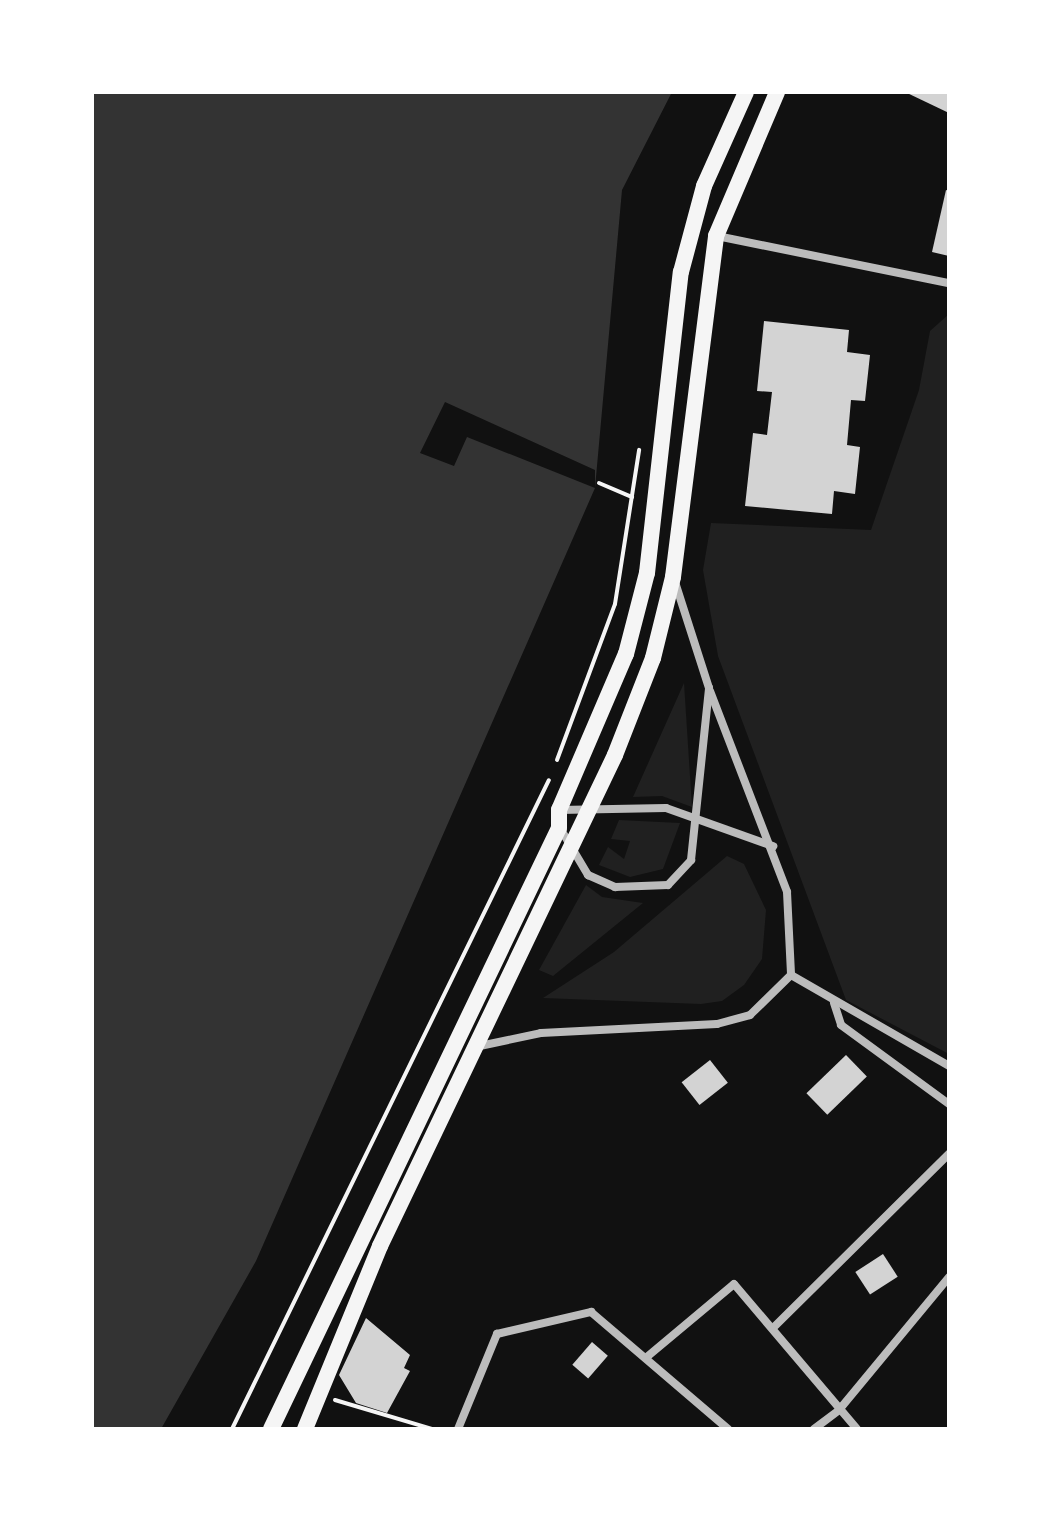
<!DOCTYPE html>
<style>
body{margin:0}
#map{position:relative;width:1041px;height:1521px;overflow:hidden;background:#111;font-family:"Open Sans",sans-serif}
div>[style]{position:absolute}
.green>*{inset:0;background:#202020}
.water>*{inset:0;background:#333}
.pier>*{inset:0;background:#111}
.building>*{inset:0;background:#d3d3d3;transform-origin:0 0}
.path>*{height:4px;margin:-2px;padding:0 2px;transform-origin:2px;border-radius:2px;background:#f5f5f5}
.minor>*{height:8px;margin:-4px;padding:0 4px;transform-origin:4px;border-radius:4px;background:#bcbcbc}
.secondary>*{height:16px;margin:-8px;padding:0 8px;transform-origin:8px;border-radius:8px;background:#f5f5f5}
span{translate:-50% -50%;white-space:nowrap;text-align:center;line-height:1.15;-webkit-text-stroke:6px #fff;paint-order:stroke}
.frame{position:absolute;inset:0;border:94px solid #fff;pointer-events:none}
</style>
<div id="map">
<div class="green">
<div style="clip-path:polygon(949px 314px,949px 1054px,846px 1000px,718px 656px,703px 570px,711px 523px,871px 530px,919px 390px,930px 331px)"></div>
<div style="clip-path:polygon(684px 683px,692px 807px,662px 796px,633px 797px)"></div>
<div style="clip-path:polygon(619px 820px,680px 823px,663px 869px,630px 877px,599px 865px,608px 847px,624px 859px,630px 841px,611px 839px)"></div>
<div style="clip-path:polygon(727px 856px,744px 864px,766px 910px,762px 959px,744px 985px,722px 1001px,701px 1004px,543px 998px,614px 952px)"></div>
<div style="clip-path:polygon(586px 885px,602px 897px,643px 903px,553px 976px,539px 970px)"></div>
</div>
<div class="water">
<div style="clip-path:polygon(92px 92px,672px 92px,622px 190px,595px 488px,256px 1261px,161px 1429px,92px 1429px)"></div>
</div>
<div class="pier">
<div style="clip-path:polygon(445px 402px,595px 470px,595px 488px,467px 437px,454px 466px,420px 453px)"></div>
</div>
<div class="building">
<div style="clip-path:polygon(905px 92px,949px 92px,949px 113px)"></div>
<div style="clip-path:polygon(946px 190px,949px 191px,949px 256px,932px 252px)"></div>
<div style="clip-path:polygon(764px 321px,849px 330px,847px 352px,870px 355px,865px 401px,851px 400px,847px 445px,860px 447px,855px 494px,834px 491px,832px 514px,745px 506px,753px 433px,767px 435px,772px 392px,757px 391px)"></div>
<div style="left:846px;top:1055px;width:30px;height:55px;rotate:46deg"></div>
<div style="left:710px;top:1060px;width:29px;height:36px;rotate:52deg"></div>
<div style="left:883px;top:1254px;width:27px;height:33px;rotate:57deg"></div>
<div style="clip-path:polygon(366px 1318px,410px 1355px,404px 1368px,410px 1371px,387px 1413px,356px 1403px,339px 1375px)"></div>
<div style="left:592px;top:1342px;width:21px;height:30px;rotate:41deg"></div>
</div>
<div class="path">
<div style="left:599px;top:483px;width:36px;rotate:23deg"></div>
<div style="left:557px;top:760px;width:166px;rotate:-69.6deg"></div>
<div style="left:615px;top:604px;width:156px;rotate:-81.1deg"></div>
<div style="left:335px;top:1400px;width:101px;rotate:16.6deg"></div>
<div style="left:232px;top:1429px;width:722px;rotate:-63.97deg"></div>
</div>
<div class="minor">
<div style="left:717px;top:236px;width:237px;rotate:11.5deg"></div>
<div style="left:710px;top:691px;width:215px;rotate:69deg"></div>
<div style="left:787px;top:892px;width:83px;rotate:87.2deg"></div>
<div style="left:559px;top:810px;width:107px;rotate:-1.1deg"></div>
<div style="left:666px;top:808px;width:114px;rotate:19.6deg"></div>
<div style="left:560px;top:828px;width:55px;rotate:59.2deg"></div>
<div style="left:588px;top:875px;width:30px;rotate:24deg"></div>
<div style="left:615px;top:887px;width:53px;rotate:-2.2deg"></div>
<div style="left:668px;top:885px;width:34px;rotate:-47deg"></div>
<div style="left:691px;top:860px;width:173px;rotate:-84deg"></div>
<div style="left:709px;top:688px;width:111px;rotate:-107.8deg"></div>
<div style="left:791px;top:975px;width:182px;rotate:29.9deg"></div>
<div style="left:834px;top:1003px;width:23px;rotate:72deg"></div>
<div style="left:841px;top:1025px;width:134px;rotate:36.2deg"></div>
<div style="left:475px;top:1047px;width:67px;rotate:-12deg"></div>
<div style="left:541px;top:1033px;width:176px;rotate:-2.9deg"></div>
<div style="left:717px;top:1024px;width:34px;rotate:-15deg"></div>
<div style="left:750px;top:1015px;width:57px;rotate:-44.3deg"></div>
<div style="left:775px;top:1326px;width:245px;rotate:-44.7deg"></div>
<div style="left:648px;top:1356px;width:112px;rotate:-39.9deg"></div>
<div style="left:734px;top:1284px;width:190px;rotate:49.7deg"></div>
<div style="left:458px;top:1429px;width:103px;rotate:-67.7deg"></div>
<div style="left:497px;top:1334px;width:97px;rotate:-13.2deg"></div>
<div style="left:591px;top:1312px;width:180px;rotate:40.5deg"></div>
<div style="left:814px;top:1429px;width:31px;rotate:-37deg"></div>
<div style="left:839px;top:1410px;width:173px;rotate:-50.4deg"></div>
</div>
<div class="secondary">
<div style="left:271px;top:1429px;width:666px;rotate:-64.4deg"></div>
<div style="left:559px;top:828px;width:18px;rotate:-90deg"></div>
<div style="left:559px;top:810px;width:170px;rotate:-66.8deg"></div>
<div style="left:626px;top:654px;width:84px;rotate:-75.5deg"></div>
<div style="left:647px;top:573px;width:303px;rotate:-83.6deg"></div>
<div style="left:681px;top:272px;width:89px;rotate:-75deg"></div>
<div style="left:704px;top:186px;width:103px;rotate:-65.9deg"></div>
<div style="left:305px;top:1429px;width:198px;rotate:-67.7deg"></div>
<div style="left:380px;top:1246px;width:544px;rotate:-64.42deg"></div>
<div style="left:615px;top:755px;width:104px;rotate:-68.6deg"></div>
<div style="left:653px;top:658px;width:83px;rotate:-76.1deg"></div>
<div style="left:673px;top:577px;width:344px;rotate:-82.8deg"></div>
<div style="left:716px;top:236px;width:156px;rotate:-67deg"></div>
</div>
<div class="frame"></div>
</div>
